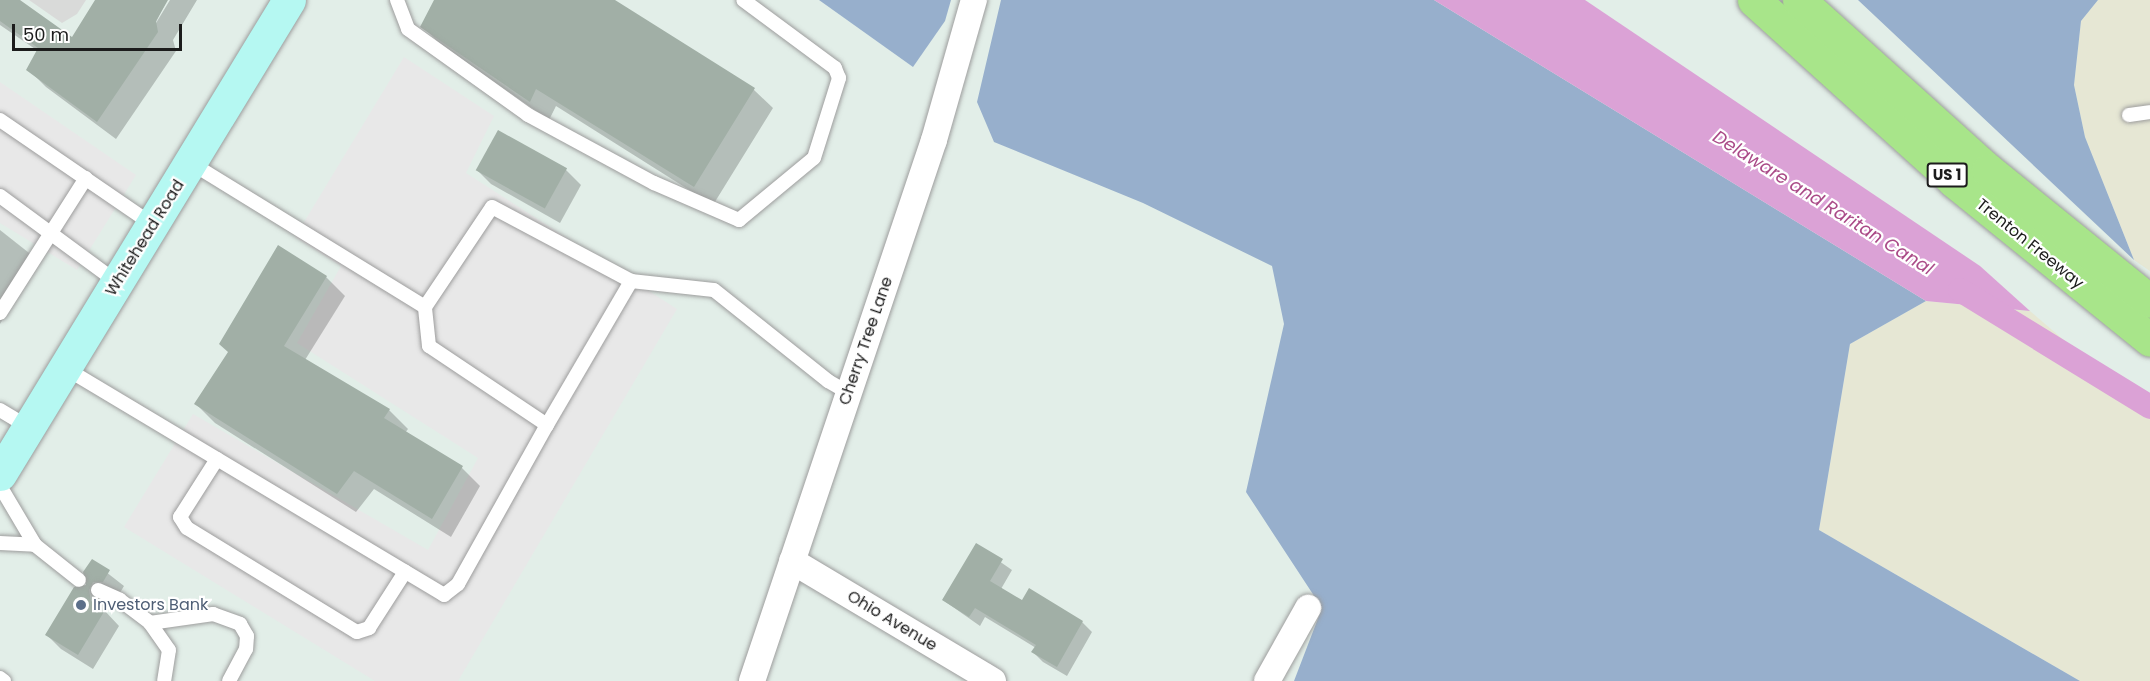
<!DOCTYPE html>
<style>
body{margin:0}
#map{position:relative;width:2150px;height:681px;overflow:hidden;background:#e2eee8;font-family:Poppins,sans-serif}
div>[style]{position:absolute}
.residential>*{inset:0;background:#d9dad9}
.industrial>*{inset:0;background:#e6e7d4}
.forest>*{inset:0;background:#97afcc}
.parking>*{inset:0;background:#e8e8e8}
.water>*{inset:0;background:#dba2d6}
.shadow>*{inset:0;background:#0003}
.canal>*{height:24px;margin:-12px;padding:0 12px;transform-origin:12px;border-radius:12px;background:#dba2d6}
.building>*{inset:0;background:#a1afa6;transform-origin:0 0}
.roads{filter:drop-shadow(0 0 2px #9d9d9d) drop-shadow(0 0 2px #9d9d9d)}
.lane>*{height:14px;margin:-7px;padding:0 7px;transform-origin:7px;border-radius:7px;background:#fff}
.street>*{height:26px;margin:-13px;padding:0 13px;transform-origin:13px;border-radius:13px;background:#fff}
.secondary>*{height:33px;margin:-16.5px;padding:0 16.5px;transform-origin:16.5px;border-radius:16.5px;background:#b5f8f2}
.highway>*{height:33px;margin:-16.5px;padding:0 16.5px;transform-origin:16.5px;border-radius:16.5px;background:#a8e58a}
.dots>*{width:16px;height:16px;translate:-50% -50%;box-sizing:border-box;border:3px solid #fff;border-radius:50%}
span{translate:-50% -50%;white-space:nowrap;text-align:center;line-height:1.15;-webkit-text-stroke:4.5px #fff;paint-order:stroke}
.shield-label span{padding:2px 4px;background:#fff;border:2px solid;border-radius:4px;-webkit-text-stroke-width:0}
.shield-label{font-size:15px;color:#1c1c1c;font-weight:700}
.street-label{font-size:16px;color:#1c1c1c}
.service-label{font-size:16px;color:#4e5e75}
.left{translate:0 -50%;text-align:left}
.water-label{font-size:18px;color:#aa4b88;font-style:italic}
.scale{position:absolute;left:12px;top:24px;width:170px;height:27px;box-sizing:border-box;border:3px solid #1c1c1c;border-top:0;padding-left:8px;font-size:18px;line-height:21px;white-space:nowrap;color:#1c1c1c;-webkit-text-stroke:4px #fff;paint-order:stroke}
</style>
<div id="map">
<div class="residential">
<div style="clip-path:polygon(29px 0,86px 0,77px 14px,62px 23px)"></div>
</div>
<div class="industrial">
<div style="clip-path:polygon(2098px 0,2150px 0,2150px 271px,2134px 260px,2085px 137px,2074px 85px,2081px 21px)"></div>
<div style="clip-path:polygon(1926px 301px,2030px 311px,2150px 414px,2150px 681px,2080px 681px,1819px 530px,1850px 344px)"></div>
</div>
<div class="forest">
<div style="clip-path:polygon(819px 0,951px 0,945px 21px,913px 67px)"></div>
<div style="clip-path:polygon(1001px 0,1434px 0,1926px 301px,1850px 344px,1819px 530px,2080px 681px,1294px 681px,1322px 608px,1246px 492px,1284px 324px,1272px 266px,1143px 203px,994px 142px,977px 102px)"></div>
<div style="clip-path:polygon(1858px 0,2098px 0,2081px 21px,2074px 85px,2085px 137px,2134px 260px)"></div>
</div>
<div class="parking">
<div style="clip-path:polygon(404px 57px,494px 116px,466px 173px,677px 309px,458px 681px,375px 681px,124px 527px,193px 414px,428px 550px,478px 458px,297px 343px,341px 266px,295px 237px)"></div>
<div style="clip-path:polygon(0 82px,136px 175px,77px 270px,0 223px)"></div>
</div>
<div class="water">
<div style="clip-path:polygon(1434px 0,1585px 0,1980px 266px,2030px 311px,1926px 301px)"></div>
</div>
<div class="shadow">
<div style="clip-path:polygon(0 0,18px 0,73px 39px,97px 0,167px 0,153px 28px,170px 0,197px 0,173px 40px,176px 51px,116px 139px,46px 87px,28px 69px,38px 51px,0 25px)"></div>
<div style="clip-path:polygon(436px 0,612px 0,754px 90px,773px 108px,713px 205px,556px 106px,549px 120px,441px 45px,422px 26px)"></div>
<div style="clip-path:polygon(477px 170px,566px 170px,581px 185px,560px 223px,491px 184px)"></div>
<div style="clip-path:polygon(0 230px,38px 260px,0 324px)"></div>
<div style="clip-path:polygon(326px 277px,345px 296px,305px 360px,389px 410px,408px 429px,405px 433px,462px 468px,480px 486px,451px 537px,374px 489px,356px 512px,215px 423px,196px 404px)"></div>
<div style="clip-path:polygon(976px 545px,1012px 570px,1001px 589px,1022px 602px,1082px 622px,1092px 632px,1067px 676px,1043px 662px,1033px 652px,1036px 648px,985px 617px,980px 626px,943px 600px)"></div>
<div style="clip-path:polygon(92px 561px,124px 586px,118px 596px,112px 595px,104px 602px,105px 611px,119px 626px,93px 669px,61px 649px,47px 635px,88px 586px)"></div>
</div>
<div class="canal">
<div style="left:1960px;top:290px;width:223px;rotate:31.6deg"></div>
</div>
<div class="building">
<div style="clip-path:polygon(0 0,20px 0,72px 37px,95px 0,168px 0,156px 21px,158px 32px,97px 122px,26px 70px,38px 48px,0 21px)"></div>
<div style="clip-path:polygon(434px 0,615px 0,755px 88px,694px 187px,536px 89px,530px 102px,420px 27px)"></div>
<div style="left:498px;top:130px;width:79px;height:46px;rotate:29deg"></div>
<div style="clip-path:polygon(278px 245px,327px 276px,284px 346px,390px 409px,384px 418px,463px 466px,432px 519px,354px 471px,337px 494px,194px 404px,228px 352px,219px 344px)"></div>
<div style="clip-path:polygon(976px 543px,1003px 559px,990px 581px,1022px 600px,1029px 588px,1083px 621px,1057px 667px,1031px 652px,1036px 645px,975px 608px,969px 617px,942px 600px)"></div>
<div style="clip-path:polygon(92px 559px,110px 570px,103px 582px,93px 582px,89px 590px,91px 601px,105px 610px,78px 655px,45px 635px,74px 587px,86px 585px,83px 572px)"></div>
</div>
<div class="roads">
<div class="lane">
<div style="left:397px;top:0;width:31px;rotate:69deg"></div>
<div style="left:408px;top:29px;width:148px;rotate:35.6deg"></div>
<div style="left:528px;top:115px;width:143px;rotate:28.4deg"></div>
<div style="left:654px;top:183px;width:93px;rotate:23.5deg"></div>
<div style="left:739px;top:220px;width:97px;rotate:-39.6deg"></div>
<div style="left:814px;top:158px;width:84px;rotate:-72.6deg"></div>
<div style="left:839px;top:78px;width:11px;rotate:-112deg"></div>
<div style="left:835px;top:68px;width:114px;rotate:-143.5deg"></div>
<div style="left:2129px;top:115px;width:21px;rotate:-8deg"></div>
<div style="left:0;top:120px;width:184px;rotate:34.4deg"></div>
<div style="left:0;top:196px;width:147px;rotate:36.4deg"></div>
<div style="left:425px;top:307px;width:120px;rotate:-56.2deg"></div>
<div style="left:492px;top:207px;width:157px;rotate:28deg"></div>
<div style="left:631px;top:281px;width:83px;rotate:6.2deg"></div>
<div style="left:714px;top:290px;width:146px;rotate:38.6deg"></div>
<div style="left:828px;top:381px;width:24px;rotate:30deg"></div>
<div style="left:0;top:313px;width:160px;rotate:-57.5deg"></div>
<div style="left:65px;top:368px;width:442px;rotate:30.9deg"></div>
<div style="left:444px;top:595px;width:18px;rotate:-38deg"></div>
<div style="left:458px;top:584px;width:182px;rotate:-60.8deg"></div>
<div style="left:547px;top:425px;width:142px;rotate:-146.2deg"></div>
<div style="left:429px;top:346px;width:39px;rotate:-96deg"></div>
<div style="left:425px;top:307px;width:275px;rotate:-148.4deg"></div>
<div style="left:0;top:410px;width:33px;rotate:31deg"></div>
<div style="left:547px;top:425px;width:167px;rotate:-59.7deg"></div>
<div style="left:217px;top:459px;width:69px;rotate:122.5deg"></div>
<div style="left:180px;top:517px;width:13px;rotate:58deg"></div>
<div style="left:187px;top:528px;width:199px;rotate:31.5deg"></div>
<div style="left:357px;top:632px;width:13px;rotate:-18deg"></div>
<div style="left:369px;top:628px;width:67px;rotate:-57.3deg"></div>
<div style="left:0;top:486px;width:69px;rotate:59.3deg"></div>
<div style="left:35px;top:545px;width:56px;rotate:38.5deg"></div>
<div style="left:0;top:543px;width:35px;rotate:3deg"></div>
<div style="left:98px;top:590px;width:24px;rotate:24deg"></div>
<div style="left:120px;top:600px;width:38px;rotate:37deg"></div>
<div style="left:150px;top:623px;width:33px;rotate:55deg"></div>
<div style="left:169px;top:650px;width:31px;rotate:99deg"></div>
<div style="left:150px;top:623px;width:64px;rotate:-8.1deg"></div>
<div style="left:213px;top:614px;width:29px;rotate:20deg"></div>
<div style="left:240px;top:624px;width:14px;rotate:60deg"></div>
<div style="left:247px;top:636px;width:13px;rotate:94deg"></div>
<div style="left:246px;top:649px;width:36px;rotate:118deg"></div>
<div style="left:0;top:678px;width:5px;rotate:37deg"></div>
</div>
<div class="street">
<div style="left:792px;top:561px;width:234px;rotate:30.8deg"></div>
<div style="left:752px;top:681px;width:571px;rotate:-71.41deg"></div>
<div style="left:934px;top:140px;width:146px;rotate:-74.1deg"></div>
<div style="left:1267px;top:681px;width:84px;rotate:-60.7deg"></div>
</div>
<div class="secondary">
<div style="left:0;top:474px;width:555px;rotate:-58.63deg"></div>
</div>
<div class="highway">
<div style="left:1754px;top:0;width:270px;rotate:42.1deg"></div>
<div style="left:1954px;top:181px;width:252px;rotate:39deg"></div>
<div style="left:1799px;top:0;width:254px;rotate:42deg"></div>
<div style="left:1988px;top:170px;width:208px;rotate:39deg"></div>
</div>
</div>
<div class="dots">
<div style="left:81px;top:605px;background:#5c6f8a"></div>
</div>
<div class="shield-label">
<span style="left:1947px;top:175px">US 1</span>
</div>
<div class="street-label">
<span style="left:145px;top:238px;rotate:-58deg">Whitehead Road</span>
<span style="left:2030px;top:244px;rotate:39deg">Trenton Freeway</span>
<span style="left:866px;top:341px;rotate:-71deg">Cherry Tree Lane</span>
<span style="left:892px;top:621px;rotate:31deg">Ohio Avenue</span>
</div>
<div class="service-label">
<span class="left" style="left:93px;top:605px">Investors Bank</span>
</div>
<div class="water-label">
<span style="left:1823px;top:203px;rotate:32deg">Delaware and Raritan Canal</span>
</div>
<div class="scale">50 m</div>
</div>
